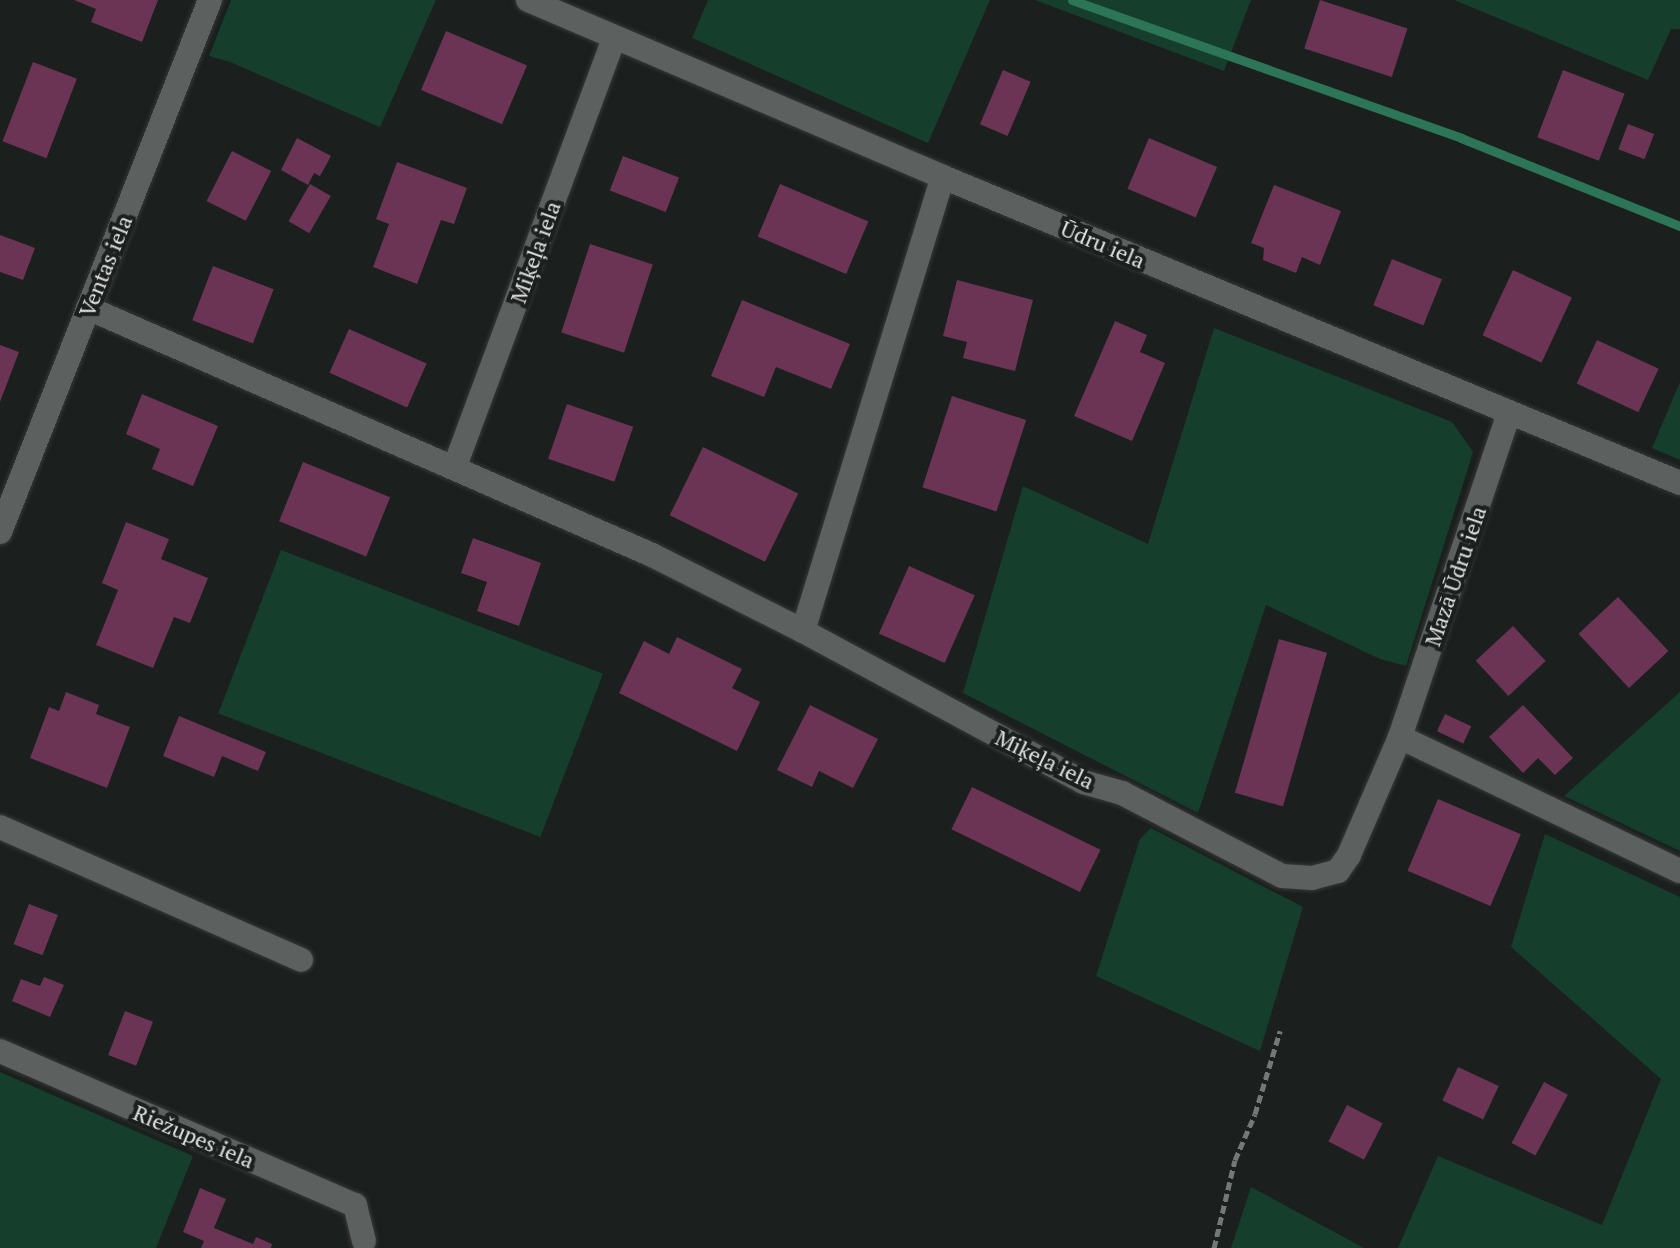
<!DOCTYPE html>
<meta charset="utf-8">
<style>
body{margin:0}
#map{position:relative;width:1680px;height:1248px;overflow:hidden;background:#1b1f1d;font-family:"PT Serif",serif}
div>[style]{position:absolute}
.green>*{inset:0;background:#153e2d;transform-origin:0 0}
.stream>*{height:9px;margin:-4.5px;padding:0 4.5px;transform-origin:4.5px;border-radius:4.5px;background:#2c7557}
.building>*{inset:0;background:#6b3454;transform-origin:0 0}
.path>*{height:5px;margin-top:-2.5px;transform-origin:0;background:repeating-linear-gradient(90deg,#747876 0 8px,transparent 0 12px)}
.roads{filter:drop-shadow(0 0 2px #363938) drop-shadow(0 0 2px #363938)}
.minor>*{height:24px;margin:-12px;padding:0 12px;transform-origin:12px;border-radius:12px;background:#5c605e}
span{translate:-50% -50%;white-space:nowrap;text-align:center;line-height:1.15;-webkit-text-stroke:8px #1b1f1d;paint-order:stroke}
.street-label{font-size:22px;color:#dfe2e0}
</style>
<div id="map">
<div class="green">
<div style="clip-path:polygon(231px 0,436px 0,380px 127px,230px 62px,209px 56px)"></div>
<div style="clip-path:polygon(708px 0,990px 0,928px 143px,692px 38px)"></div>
<div style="clip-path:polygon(1035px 0,1251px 0,1224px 71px)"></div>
<div style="clip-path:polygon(1454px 0,1680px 0,1680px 29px,1671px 29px,1648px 80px)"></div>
<div style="clip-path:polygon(1214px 328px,1452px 422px,1473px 452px,1406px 666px,1380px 659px,1266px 605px,1198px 813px,963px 693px,1023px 486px,1148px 544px)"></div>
<div style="clip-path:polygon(1680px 382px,1680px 460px,1652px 448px)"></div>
<div style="left:281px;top:550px;width:345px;height:175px;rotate:21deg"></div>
<div style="clip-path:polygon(1680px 692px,1680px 851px,1564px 796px)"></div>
<div style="clip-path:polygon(1151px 828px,1303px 907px,1260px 1051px,1096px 976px,1140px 839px)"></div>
<div style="clip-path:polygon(1545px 834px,1680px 897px,1680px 1248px,1398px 1248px,1438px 1156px,1602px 1225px,1661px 1079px,1511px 947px)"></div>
<div style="clip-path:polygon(0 1072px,193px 1156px,156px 1248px,0 1248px)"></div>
<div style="clip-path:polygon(1251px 1187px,1364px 1248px,1231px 1248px)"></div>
</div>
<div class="stream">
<div style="left:1072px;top:0;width:413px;rotate:19.5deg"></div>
<div style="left:1461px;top:138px;width:236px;rotate:21.9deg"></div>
</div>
<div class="building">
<div style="clip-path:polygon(74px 0,158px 0,142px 42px,91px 22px,96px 9px)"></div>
<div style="left:1320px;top:0;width:92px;height:51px;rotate:18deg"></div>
<div style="left:446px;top:31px;width:88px;height:64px;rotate:23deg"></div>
<div style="left:33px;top:62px;width:47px;height:85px;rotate:21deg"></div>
<div style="left:1003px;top:70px;width:30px;height:59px;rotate:23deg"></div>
<div style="left:1563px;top:70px;width:66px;height:72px;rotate:21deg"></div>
<div style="left:1628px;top:124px;width:28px;height:27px;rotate:21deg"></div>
<div style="clip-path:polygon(297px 138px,331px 156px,320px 176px,314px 173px,308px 185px,281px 170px)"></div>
<div style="left:1149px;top:138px;width:74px;height:55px;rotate:23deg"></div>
<div style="left:232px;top:151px;width:44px;height:56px;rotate:27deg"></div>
<div style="left:623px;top:156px;width:60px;height:37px;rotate:21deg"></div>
<div style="clip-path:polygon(397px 162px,467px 188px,454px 224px,441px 220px,417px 284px,373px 267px,389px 224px,376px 219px)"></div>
<div style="left:310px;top:184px;width:24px;height:43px;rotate:30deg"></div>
<div style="left:780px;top:184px;width:96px;height:57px;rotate:23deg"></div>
<div style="clip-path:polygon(1274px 185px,1341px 211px,1320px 265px,1302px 257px,1296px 273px,1263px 260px,1264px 248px,1251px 243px)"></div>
<div style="clip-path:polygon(0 235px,35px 248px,23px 280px,0 272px)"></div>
<div style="left:590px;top:244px;width:66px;height:93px;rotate:18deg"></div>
<div style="left:1392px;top:259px;width:54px;height:50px;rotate:22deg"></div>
<div style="left:213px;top:266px;width:65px;height:58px;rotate:21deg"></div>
<div style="left:1513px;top:270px;width:65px;height:72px;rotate:25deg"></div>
<div style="clip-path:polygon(957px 280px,1033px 300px,1015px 371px,963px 358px,967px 342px,943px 336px)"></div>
<div style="clip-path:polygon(742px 300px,850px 344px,831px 389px,776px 367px,764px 397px,711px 376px)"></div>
<div style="clip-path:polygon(1115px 321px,1147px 335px,1140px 352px,1165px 363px,1132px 441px,1074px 416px)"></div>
<div style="left:349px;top:329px;width:85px;height:48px;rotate:24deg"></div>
<div style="left:1597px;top:340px;width:68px;height:48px;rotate:25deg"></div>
<div style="clip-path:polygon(0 345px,19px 352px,0 402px)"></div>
<div style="clip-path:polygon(142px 394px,218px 426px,193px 486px,152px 469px,160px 449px,126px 434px)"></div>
<div style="left:952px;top:396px;width:78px;height:96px;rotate:18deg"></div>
<div style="left:567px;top:404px;width:70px;height:58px;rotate:19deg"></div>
<div style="left:703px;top:447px;width:106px;height:76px;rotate:26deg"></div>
<div style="left:303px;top:462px;width:94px;height:64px;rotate:22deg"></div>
<div style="clip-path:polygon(126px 522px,169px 539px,161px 559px,208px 578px,190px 623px,174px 617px,153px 668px,96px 645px,118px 590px,102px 583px)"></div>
<div style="clip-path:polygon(473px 538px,541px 563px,519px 626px,477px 611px,487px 582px,461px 573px)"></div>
<div style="left:909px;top:566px;width:72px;height:74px;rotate:24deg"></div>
<div style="left:1618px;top:597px;width:74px;height:54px;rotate:47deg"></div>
<div style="left:1513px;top:626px;width:48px;height:51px;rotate:47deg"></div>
<div style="clip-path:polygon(677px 637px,742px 669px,732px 688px,760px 702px,737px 751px,619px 693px,644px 641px,669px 654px)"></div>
<div style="left:1279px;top:639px;width:50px;height:160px;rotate:16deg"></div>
<div style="clip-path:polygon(66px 692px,99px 705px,96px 714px,130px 727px,107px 788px,30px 758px,49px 707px,59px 711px)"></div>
<div style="clip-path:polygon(810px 705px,878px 739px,853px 788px,819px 771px,812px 787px,777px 770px)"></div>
<div style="clip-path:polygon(1523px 705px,1573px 758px,1555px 775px,1538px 758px,1523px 773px,1489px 737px)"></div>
<div style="left:1445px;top:714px;width:29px;height:19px;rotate:25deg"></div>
<div style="clip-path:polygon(179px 716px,266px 752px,258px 771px,222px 756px,214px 777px,163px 756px)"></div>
<div style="left:972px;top:787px;width:143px;height:47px;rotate:26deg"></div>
<div style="left:1438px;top:799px;width:90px;height:78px;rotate:23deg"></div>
<div style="left:29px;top:904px;width:31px;height:43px;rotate:21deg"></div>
<div style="clip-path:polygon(44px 977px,64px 985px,50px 1017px,12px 1001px,21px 979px,40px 986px)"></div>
<div style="left:125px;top:1011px;width:30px;height:47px;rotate:21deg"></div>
<div style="left:1458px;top:1067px;width:45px;height:37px;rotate:25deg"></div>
<div style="left:1544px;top:1082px;width:27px;height:69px;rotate:28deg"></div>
<div style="left:1347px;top:1105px;width:40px;height:41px;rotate:27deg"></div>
<div style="clip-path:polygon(200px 1188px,226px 1199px,214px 1228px,253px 1244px,256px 1237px,272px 1244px,271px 1248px,201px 1248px,204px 1241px,183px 1232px)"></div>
</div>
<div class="path">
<div style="left:1214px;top:1248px;width:90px;rotate:-76.6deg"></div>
<div style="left:1235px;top:1160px;width:50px;rotate:-66.5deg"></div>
<div style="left:1255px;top:1114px;width:87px;rotate:-73.2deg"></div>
</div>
<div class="roads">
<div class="minor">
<div style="left:528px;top:0;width:451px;rotate:23.1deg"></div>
<div style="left:943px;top:177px;width:798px;rotate:22.55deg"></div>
<div style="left:88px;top:308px;width:616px;rotate:23.65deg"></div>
<div style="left:652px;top:555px;width:169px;rotate:26.7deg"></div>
<div style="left:803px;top:631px;width:318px;rotate:28.3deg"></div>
<div style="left:1083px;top:782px;width:41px;rotate:15.8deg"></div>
<div style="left:1122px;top:793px;width:180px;rotate:27.4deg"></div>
<div style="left:1282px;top:876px;width:30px;rotate:4deg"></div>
<div style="left:1312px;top:878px;width:27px;rotate:-15deg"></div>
<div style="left:1338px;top:871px;width:19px;rotate:-55deg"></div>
<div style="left:1349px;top:855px;width:129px;rotate:-66.6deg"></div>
<div style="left:1400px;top:737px;width:341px;rotate:-71.4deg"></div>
<div style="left:455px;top:466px;width:457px;rotate:-69.6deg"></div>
<div style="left:0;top:532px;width:572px;rotate:-68.46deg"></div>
<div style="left:803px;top:631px;width:475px;rotate:-72.9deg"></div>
<div style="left:1400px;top:737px;width:310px;rotate:25.6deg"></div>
<div style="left:0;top:827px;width:329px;rotate:23.8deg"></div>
<div style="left:0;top:1051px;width:387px;rotate:23.5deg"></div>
<div style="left:355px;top:1205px;width:37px;rotate:76deg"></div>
</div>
</div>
<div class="street-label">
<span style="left:1103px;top:244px;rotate:23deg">Ūdru iela</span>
<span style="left:535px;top:252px;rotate:-70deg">Miķeļa iela</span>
<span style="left:105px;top:266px;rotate:-68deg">Ventas iela</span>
<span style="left:1455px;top:576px;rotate:-71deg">Mazā Ūdru iela</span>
<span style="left:1045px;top:759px;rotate:26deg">Miķeļa iela</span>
<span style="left:194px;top:1136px;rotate:23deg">Riežupes iela</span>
</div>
</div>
